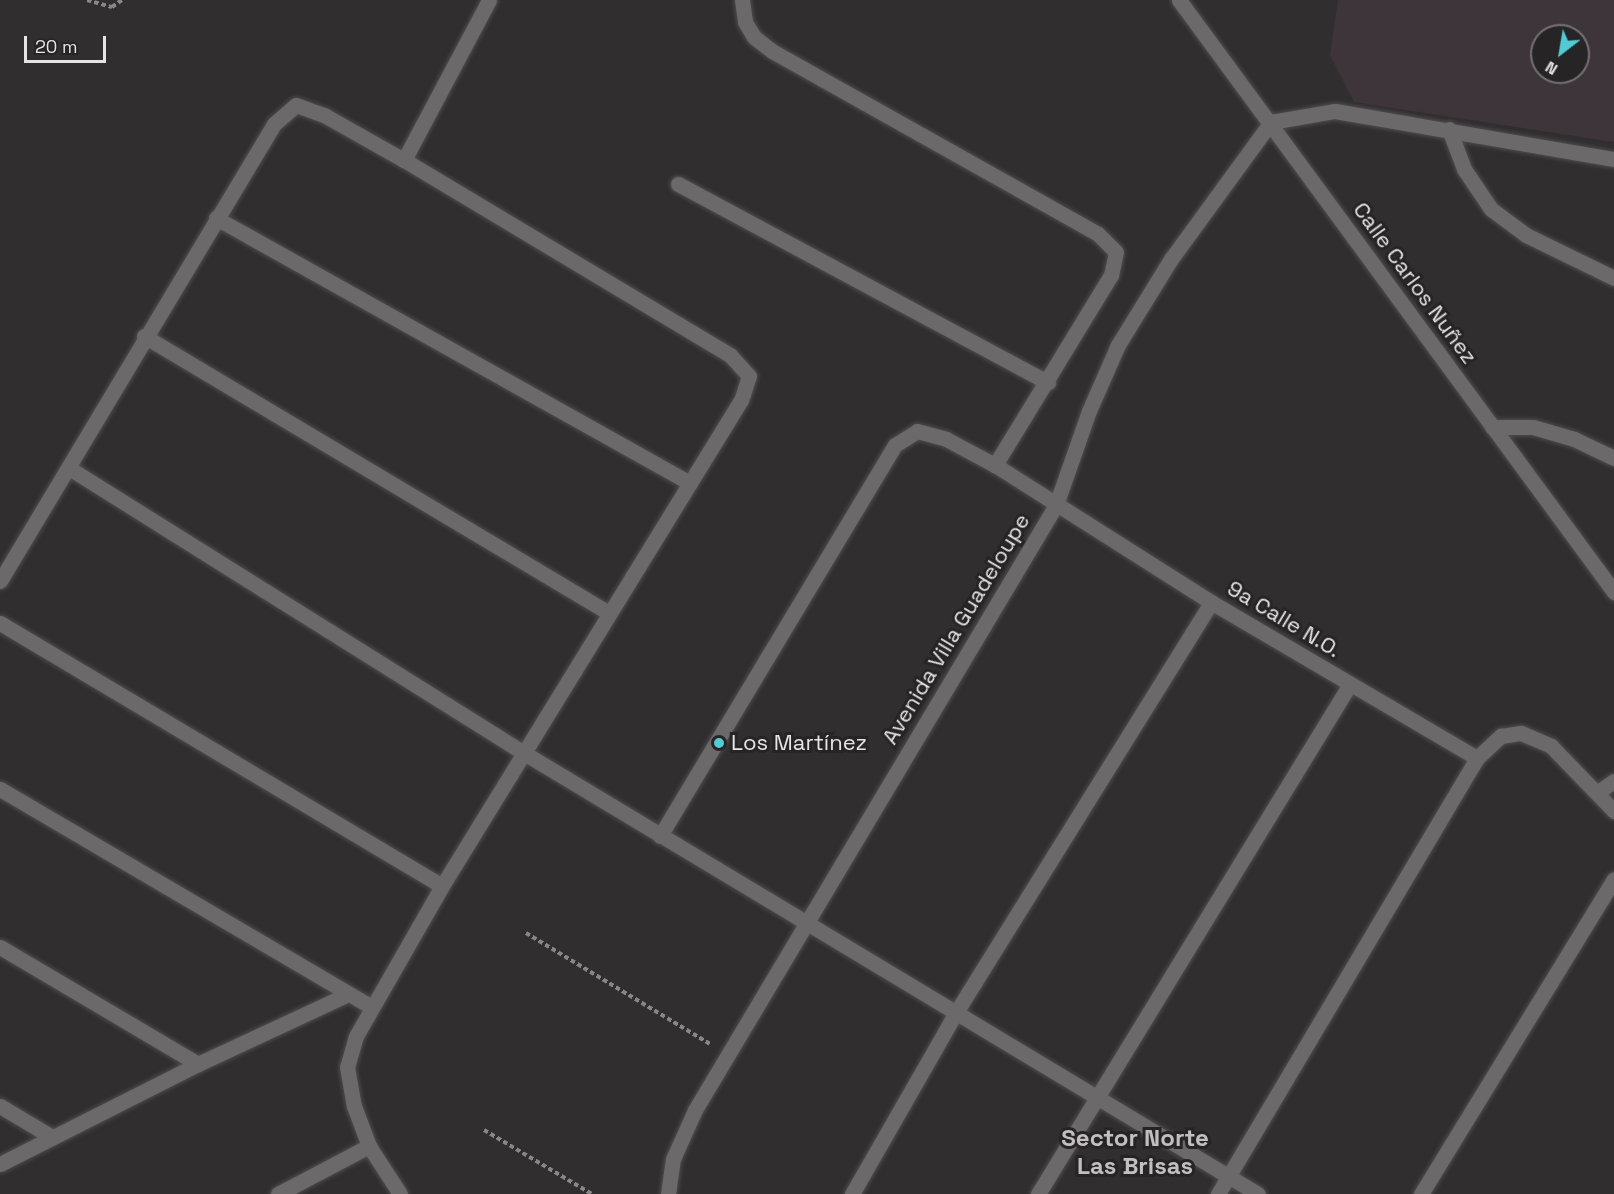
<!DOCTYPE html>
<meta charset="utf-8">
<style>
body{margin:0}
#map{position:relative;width:1614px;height:1194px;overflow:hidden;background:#312e2f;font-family:"Space Grotesk",sans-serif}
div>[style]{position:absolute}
.built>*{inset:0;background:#3e353a}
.path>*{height:4px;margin-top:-2px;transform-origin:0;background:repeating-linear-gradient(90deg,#898687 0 4.5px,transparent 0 7.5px)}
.roads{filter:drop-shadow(0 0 2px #4e4c4d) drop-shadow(0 0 2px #4e4c4d)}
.minor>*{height:15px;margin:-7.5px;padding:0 7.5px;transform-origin:7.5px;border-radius:7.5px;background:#6c696a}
.dots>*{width:16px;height:16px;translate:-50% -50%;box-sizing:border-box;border:3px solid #272426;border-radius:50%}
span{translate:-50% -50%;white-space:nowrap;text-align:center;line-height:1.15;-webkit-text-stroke:6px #272426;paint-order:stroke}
.street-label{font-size:22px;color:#e6e4e5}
.poi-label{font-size:22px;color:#e6e4e5}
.left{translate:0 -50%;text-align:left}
.neighbourhood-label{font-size:24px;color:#c3bfc1;font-weight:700}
.north{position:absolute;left:1530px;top:24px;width:60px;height:60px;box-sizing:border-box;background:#272426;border:2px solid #737172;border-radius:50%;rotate:211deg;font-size:16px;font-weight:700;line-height:24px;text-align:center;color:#e6e4e5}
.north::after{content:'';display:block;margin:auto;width:21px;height:27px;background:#51ccd3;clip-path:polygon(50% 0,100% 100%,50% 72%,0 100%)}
.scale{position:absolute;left:24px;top:36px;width:82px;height:27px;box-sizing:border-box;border:3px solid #e6e4e5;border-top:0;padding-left:8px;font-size:18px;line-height:21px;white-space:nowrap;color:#e6e4e5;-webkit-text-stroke:4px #272426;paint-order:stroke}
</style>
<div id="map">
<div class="built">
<div style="clip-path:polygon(evenodd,1338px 0,1614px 0,1614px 142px,1354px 102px,1330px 55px,1338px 0,1542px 36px,1578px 36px,1578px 72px,1542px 72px,1542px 36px)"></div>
</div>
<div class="path">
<div style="left:87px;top:0;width:26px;rotate:16deg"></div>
<div style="left:112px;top:7px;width:12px;rotate:-35deg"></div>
<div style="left:526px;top:933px;width:215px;rotate:31.1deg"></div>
<div style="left:484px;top:1130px;width:126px;rotate:30.7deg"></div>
</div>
<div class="roads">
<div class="minor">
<div style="left:742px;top:0;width:22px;rotate:82deg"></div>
<div style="left:745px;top:22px;width:17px;rotate:59deg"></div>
<div style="left:754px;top:37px;width:23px;rotate:38deg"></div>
<div style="left:772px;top:51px;width:374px;rotate:29.3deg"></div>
<div style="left:1098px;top:234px;width:25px;rotate:45deg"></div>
<div style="left:1116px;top:252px;width:24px;rotate:102deg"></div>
<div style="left:1111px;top:275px;width:223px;rotate:121.4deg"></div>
<div style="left:1179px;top:0;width:735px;rotate:53.69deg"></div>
<div style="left:1271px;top:122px;width:65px;rotate:-9.8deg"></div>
<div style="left:1335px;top:111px;width:283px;rotate:9.8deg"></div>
<div style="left:1449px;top:129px;width:43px;rotate:69.4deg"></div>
<div style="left:1464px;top:169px;width:48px;rotate:56deg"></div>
<div style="left:1491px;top:209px;width:44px;rotate:36.6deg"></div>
<div style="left:1526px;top:235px;width:98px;rotate:26deg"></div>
<div style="left:404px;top:160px;width:181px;rotate:-62deg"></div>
<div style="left:678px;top:184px;width:420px;rotate:28.2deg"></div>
<div style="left:216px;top:218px;width:543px;rotate:29.21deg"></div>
<div style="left:144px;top:336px;width:541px;rotate:30.78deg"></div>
<div style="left:1492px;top:427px;width:41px"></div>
<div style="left:1533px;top:427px;width:43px;rotate:16.3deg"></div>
<div style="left:1574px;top:439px;width:44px;rotate:25.4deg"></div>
<div style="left:69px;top:468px;width:537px;rotate:32.06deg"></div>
<div style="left:524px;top:753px;width:856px;rotate:31deg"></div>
<div style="left:0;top:581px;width:533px;rotate:-59.05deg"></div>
<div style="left:274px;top:124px;width:29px;rotate:-41deg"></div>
<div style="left:296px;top:105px;width:30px;rotate:20deg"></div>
<div style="left:324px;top:115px;width:92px;rotate:29.4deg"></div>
<div style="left:404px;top:160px;width:380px;rotate:30.9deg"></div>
<div style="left:730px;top:355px;width:28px;rotate:48deg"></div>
<div style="left:749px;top:376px;width:25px;rotate:108deg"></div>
<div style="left:741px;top:400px;width:571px;rotate:121.6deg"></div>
<div style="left:442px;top:886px;width:173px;rotate:119.8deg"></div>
<div style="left:356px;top:1036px;width:32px;rotate:106deg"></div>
<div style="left:347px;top:1067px;width:40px;rotate:80deg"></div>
<div style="left:354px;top:1106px;width:43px;rotate:69.4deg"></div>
<div style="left:369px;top:1146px;width:57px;rotate:57.1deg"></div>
<div style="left:0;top:623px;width:514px;rotate:30.75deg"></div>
<div style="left:0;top:789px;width:429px;rotate:30.4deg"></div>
<div style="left:1598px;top:792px;width:19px;rotate:-35deg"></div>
<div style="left:660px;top:836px;width:456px;rotate:-59deg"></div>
<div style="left:895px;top:445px;width:26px;rotate:-32deg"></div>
<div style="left:917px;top:431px;width:30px;rotate:15deg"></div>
<div style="left:946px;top:439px;width:55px;rotate:28deg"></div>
<div style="left:995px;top:465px;width:256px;rotate:32.4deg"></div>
<div style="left:1211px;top:602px;width:308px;rotate:30.4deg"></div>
<div style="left:0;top:947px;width:230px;rotate:30.6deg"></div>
<div style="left:0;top:1106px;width:61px;rotate:30.8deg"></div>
<div style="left:0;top:1164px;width:222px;rotate:-26.8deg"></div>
<div style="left:198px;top:1064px;width:166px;rotate:-25deg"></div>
<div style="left:278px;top:1194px;width:103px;rotate:-27.8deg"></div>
<div style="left:668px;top:1194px;width:35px;rotate:-82deg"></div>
<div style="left:673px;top:1159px;width:54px;rotate:-65.8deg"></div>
<div style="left:695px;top:1110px;width:705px;rotate:-59.18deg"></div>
<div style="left:1056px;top:505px;width:100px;rotate:-70.7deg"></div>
<div style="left:1089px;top:411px;width:72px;rotate:-66.3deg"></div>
<div style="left:1118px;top:345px;width:101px;rotate:-58.4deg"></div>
<div style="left:1171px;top:259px;width:170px;rotate:-53.9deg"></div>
<div style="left:852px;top:1194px;width:207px;rotate:-60.2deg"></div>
<div style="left:955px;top:1014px;width:485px;rotate:-58.1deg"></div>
<div style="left:1038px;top:1194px;width:598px;rotate:-58.54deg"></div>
<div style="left:1218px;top:1194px;width:507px;rotate:-59.29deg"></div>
<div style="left:1477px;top:758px;width:33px;rotate:-43deg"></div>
<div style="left:1501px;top:736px;width:20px;rotate:-9deg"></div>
<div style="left:1521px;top:733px;width:33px;rotate:23deg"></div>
<div style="left:1551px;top:746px;width:91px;rotate:45.9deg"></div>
<div style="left:1421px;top:1194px;width:369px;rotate:-58.5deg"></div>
</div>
</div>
<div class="dots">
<div style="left:719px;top:743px;background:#51ccd3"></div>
</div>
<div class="street-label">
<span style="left:1415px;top:283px;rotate:54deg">Calle Carlos Nuñez</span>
<span style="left:1284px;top:619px;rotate:31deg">9a Calle N.O.</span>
<span style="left:956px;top:629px;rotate:-59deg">Avenida Villa Guadeloupe</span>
</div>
<div class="poi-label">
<span class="left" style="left:731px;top:743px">Los Martínez</span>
</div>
<div class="neighbourhood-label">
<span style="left:1135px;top:1152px">Sector Norte<br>Las Brisas</span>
</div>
<div class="north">N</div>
<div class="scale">20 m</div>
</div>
